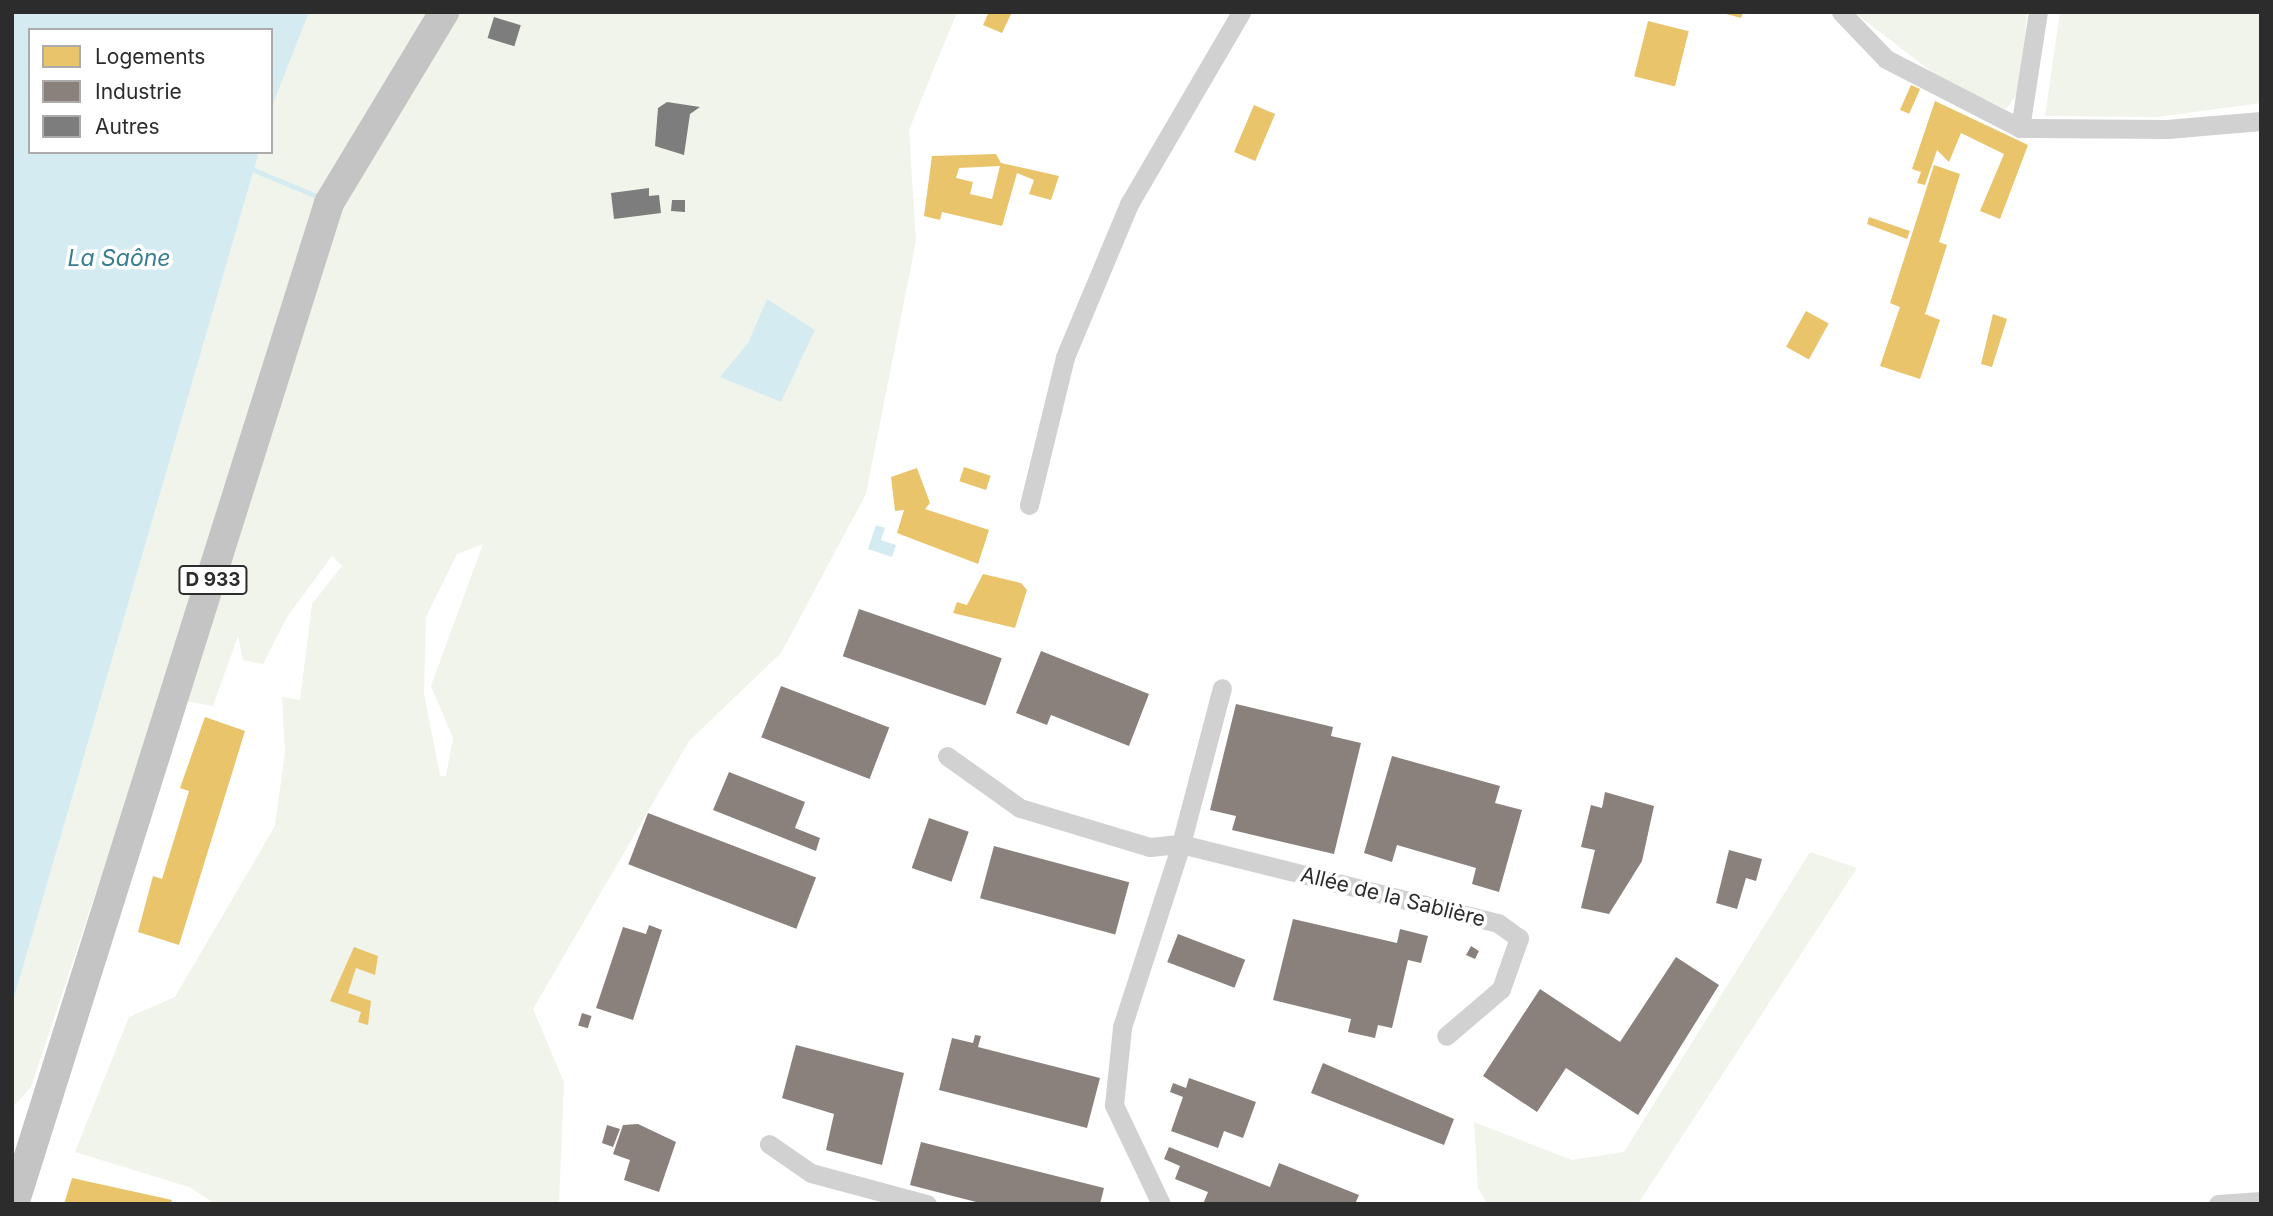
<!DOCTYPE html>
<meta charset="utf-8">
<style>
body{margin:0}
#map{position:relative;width:2273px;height:1216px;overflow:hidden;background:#fff;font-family:Inter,sans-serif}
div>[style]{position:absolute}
.green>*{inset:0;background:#f1f4ea}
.water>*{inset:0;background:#d5ebf2}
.homes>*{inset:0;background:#e9c46a;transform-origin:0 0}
.industry>*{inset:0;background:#8a817c;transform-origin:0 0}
.stream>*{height:5px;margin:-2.5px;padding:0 2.5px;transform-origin:2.5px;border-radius:2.5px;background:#d5ebf2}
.building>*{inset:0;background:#7d7d7d;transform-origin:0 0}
.street>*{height:19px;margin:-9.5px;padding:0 9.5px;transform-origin:9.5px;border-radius:9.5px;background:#d1d1d1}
.primary>*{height:30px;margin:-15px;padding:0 15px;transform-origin:15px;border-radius:15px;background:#c4c4c4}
span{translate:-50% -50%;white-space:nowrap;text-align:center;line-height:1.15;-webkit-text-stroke:7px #fff;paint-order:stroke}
.shield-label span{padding:2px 5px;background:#fff;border:2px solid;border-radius:5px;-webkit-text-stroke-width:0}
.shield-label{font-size:19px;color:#2c2c2c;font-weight:700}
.street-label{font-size:21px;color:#2c2c2c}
.water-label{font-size:23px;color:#387e90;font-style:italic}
.frame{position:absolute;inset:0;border:14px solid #2c2c2c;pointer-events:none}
.legend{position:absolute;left:28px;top:28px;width:245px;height:126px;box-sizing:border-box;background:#fff;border:2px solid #ababab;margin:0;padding:9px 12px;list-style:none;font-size:21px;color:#2c2c2c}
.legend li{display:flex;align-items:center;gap:14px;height:35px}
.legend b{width:35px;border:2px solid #ababab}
</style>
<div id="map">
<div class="green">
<div style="clip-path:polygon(evenodd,309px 12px,957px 12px,909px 130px,916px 241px,866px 494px,781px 653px,689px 741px,533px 1009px,564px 1082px,559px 1204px,216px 1204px,189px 1187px,75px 1152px,129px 1017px,175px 997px,275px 826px,285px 752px,282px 697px,300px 700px,312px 604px,342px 566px,332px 556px,287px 617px,263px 664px,243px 660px,238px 636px,213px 706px,161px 697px,31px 1087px,12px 1108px,12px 1005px,259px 152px,271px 152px,271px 109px,284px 64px,309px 12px,483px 544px,431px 686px,453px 738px,446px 776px,440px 776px,424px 693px,426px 617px,457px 554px,483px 544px)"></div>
<div style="clip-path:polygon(1854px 12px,2027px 12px,2020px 90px,2006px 109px,1941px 79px)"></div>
<div style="clip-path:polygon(2060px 12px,2261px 12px,2261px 103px,2157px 117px,2045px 116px)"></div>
<div style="clip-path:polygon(1810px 852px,1857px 868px,1638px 1204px,1487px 1204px,1478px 1188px,1474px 1122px,1572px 1160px,1624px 1152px)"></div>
</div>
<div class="water">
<div style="clip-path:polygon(12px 12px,309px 12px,271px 109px,271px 30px,30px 30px,30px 152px,259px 152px,12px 1005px)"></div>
<div style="clip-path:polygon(767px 299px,815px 330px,781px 402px,720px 377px,748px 343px)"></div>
<div style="clip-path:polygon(876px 525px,885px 528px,881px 540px,896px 545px,892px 557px,868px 549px)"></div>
</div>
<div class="homes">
<div style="clip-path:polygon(989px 12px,1012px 12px,1002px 33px,983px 25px)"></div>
<div style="clip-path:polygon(1719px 12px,1743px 12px,1741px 18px)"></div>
<div style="left:1648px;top:21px;width:42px;height:57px;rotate:14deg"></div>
<div style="left:1911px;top:85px;width:10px;height:27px;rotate:24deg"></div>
<div style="clip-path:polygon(1935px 101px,2028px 145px,2000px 219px,1980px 211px,2004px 154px,1961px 133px,1949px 162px,1937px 150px,1925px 185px,1917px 183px,1921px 172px,1912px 169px)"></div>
<div style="left:1254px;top:105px;width:23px;height:51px;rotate:23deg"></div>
<div style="clip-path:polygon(evenodd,996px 154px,1001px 163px,1059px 176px,1051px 200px,1029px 194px,1034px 180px,1017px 173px,1002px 226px,942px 212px,940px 220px,924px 216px,932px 156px,996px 154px,1000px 166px,992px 199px,970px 194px,973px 182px,956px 178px,959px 168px,1000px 166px)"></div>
<div style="clip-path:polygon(1934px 165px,1960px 174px,1939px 242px,1947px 245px,1925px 314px,1940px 320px,1920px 379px,1880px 366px,1900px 307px,1890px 303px)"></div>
<div style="clip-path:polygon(1869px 217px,1910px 231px,1907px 239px,1867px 224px)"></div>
<div style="left:1806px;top:311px;width:26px;height:41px;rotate:29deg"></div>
<div style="clip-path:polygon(1993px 314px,2007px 319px,1992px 367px,1981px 364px)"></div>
<div style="left:964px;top:467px;width:28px;height:15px;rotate:18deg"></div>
<div style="clip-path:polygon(917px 468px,930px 503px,925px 509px,989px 530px,978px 564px,897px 533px,904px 510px,895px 511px,891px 477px)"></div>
<div style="clip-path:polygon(983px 574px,1021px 583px,1027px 590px,1015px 628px,953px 613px,957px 602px,967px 605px)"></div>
<div style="clip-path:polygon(205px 717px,245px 731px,179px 945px,138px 932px,153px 876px,162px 879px,189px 791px,180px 788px)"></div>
<div style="clip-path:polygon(354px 947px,378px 956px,375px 975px,356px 968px,348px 993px,371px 1001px,368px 1025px,358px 1022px,361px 1012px,330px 1001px)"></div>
<div style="clip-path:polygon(72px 1178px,172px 1200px,171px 1204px,64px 1204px)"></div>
</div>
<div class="industry">
<div style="left:859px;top:609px;width:151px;height:50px;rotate:19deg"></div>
<div style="clip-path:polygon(1041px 651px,1149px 694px,1129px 746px,1051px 715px,1047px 725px,1016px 713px)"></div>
<div style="left:781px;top:686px;width:116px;height:55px;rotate:21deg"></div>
<div style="clip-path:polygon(1236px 704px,1333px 727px,1331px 736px,1361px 743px,1334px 854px,1232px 830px,1236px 816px,1210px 810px)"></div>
<div style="clip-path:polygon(1392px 756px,1500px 786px,1495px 803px,1522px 810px,1499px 892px,1472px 884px,1476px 868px,1397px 845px,1392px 862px,1364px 853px)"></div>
<div style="clip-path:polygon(729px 772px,805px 802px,795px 828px,820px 838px,816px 851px,713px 810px)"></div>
<div style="clip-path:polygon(1605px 792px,1654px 806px,1642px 861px,1609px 914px,1581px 908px,1595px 850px,1581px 847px,1591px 805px,1602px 808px)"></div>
<div style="left:648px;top:813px;width:180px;height:55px;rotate:21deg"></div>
<div style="left:929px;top:818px;width:42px;height:53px;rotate:19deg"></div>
<div style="left:994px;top:846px;width:140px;height:54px;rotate:15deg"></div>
<div style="clip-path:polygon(1729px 850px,1762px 859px,1756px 881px,1746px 878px,1737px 909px,1716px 903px)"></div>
<div style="clip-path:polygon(1293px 919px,1397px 943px,1400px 929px,1428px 936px,1421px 963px,1408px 960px,1392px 1028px,1378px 1025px,1375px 1038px,1348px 1032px,1351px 1019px,1273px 1000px)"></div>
<div style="clip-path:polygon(649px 925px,662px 930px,633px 1020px,596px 1008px,623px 927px,646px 934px)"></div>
<div style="left:1178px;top:934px;width:72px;height:30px;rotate:21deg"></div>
<div style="clip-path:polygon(1471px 946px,1479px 951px,1475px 959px,1466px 955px)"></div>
<div style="clip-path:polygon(1676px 957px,1719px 985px,1638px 1115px,1566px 1068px,1537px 1112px,1483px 1076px,1540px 989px,1620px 1042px)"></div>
<div style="left:582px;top:1013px;width:10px;height:13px;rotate:17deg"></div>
<div style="clip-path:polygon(975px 1035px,981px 1036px,978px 1047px,1100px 1078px,1087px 1128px,939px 1090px,952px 1038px,973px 1043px)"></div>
<div style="clip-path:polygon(796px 1045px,904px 1073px,882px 1165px,826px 1150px,834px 1114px,782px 1098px)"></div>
<div style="clip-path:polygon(1323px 1063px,1454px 1119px,1444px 1145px,1311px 1093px)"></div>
<div style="clip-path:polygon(1189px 1078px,1256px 1102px,1243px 1138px,1224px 1131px,1218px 1148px,1171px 1131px,1183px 1097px,1170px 1092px,1173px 1083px,1186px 1088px)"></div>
<div style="clip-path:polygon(638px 1124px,676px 1142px,659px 1192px,624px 1180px,630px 1160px,613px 1154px,623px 1125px)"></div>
<div style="clip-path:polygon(607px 1125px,620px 1129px,613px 1147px,602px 1143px)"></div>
<div style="clip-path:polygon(921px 1142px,1104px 1188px,1100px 1204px,984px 1204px,910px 1185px)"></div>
<div style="clip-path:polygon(1169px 1147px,1270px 1187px,1279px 1163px,1359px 1195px,1355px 1204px,1203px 1204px,1208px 1192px,1175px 1179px,1180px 1166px,1164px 1159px)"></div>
</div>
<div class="stream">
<div style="left:254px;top:170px;width:65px;rotate:22.6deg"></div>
</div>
<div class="building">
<div style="left:494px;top:17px;width:28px;height:22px;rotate:17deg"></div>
<div style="clip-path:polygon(667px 102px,700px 107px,690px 114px,684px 155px,655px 146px,658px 108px)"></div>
<div style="clip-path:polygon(649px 188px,649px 196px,659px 195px,661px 213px,614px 219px,611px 193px)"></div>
<div style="clip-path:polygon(672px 200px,685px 200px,685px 212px,671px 211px)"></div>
</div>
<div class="street">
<div style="left:1841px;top:12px;width:65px;rotate:46.2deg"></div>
<div style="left:1886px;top:59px;width:151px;rotate:27.2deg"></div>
<div style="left:2020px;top:128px;width:147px;rotate:0.4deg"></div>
<div style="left:2167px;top:129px;width:94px;rotate:-4.9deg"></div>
<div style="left:2020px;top:128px;width:117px;rotate:-81.2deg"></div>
<div style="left:1029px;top:505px;width:152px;rotate:-76.3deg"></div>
<div style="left:1065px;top:357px;width:166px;rotate:-67.3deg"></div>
<div style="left:1129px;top:204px;width:222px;rotate:-59.7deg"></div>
<div style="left:947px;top:756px;width:90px;rotate:35.5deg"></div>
<div style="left:1020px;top:808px;width:136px;rotate:16.7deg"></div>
<div style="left:1150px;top:847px;width:31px;rotate:-6deg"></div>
<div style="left:1181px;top:844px;width:327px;rotate:14deg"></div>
<div style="left:1498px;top:923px;width:26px;rotate:36deg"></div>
<div style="left:1519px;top:938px;width:54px;rotate:109.4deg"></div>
<div style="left:1501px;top:989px;width:72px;rotate:139.5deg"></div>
<div style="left:769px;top:1144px;width:51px;rotate:34.6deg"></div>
<div style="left:811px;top:1173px;width:120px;rotate:15deg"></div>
<div style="left:1161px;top:1204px;width:110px;rotate:-115.4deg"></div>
<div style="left:1114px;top:1105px;width:78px;rotate:-84.1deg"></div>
<div style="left:1122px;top:1027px;width:192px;rotate:-72.1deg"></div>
<div style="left:1181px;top:844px;width:161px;rotate:-75.3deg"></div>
<div style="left:2218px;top:1204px;width:43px;rotate:-4deg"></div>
</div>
<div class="primary">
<div style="left:14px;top:1204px;width:1049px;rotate:-72.53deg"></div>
<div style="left:329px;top:203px;width:223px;rotate:-58.9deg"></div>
</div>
<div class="shield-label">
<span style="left:213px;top:580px">D 933</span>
</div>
<div class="street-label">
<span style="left:1393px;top:897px;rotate:14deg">Allée de la Sablière</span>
</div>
<div class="water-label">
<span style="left:119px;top:258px">La Saône</span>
</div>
<div class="frame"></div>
<ul class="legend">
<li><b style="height:19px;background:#e9c46a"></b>Logements</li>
<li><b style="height:19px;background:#8a817c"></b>Industrie</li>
<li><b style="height:19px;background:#7d7d7d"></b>Autres</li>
</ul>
</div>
